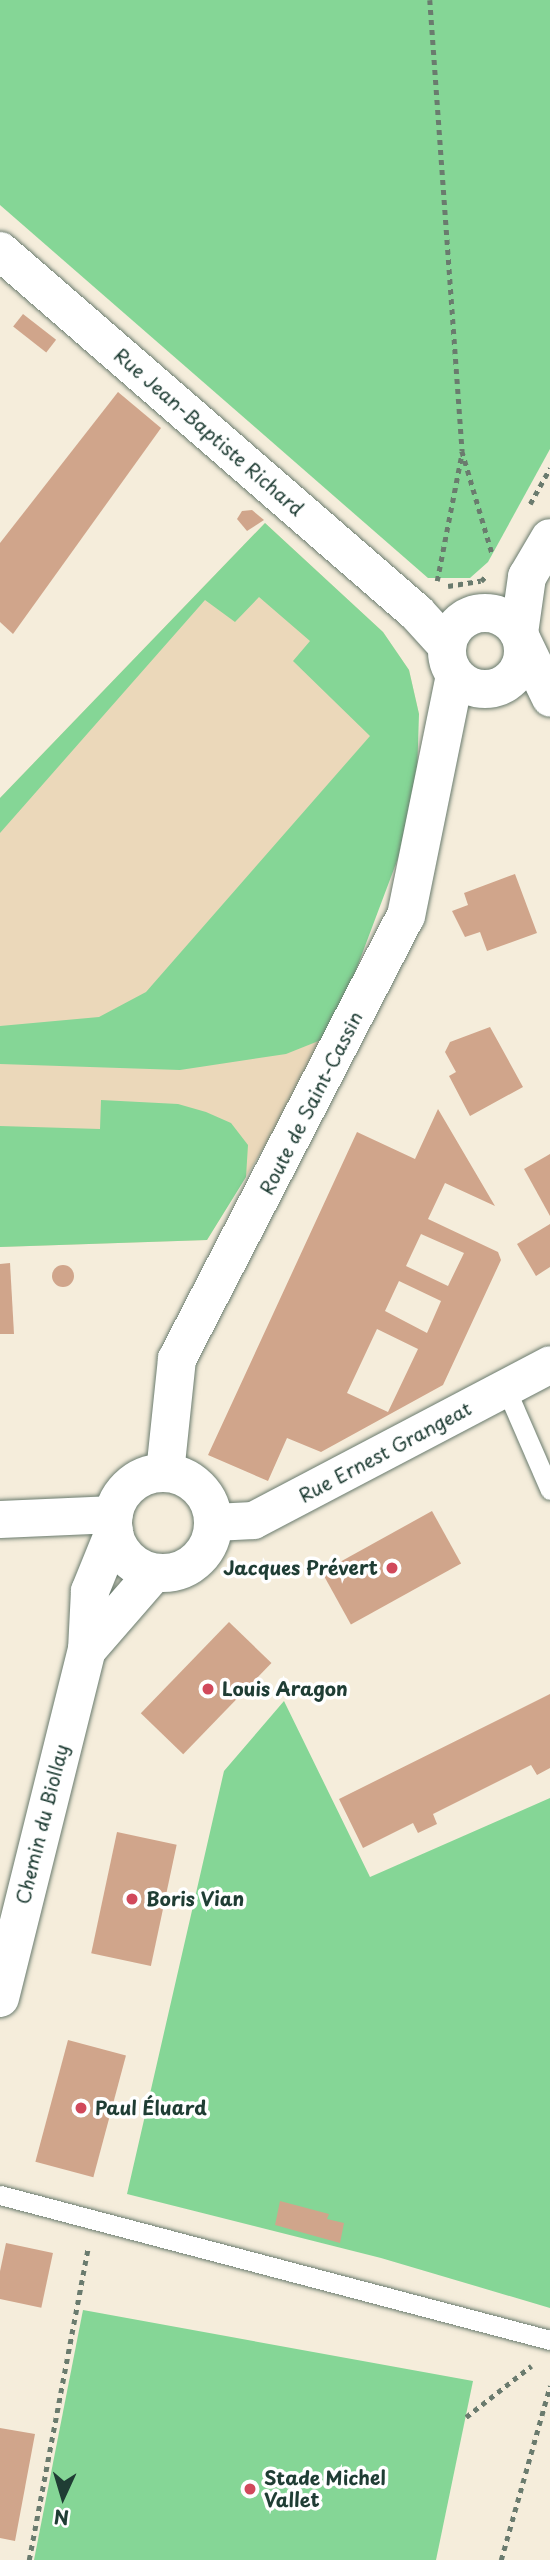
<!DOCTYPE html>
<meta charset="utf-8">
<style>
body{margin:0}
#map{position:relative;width:550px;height:2560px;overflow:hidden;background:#f5eddb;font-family:"Playpen Sans",sans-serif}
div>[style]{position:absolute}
.built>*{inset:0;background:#ebd8ba}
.green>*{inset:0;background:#85d696}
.building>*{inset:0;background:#d0a58b;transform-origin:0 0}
.round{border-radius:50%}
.path>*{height:4.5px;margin-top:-2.25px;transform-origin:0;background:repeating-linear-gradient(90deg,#6a7b6e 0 5px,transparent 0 10px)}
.roads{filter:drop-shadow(0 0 2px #6a7b6e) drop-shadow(0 0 2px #6a7b6e)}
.service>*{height:19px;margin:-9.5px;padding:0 9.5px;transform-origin:9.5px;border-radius:9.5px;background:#fff}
.minor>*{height:37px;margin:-18.5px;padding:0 18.5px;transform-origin:18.5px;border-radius:18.5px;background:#fff}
.tertiary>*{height:38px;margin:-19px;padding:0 19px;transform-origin:19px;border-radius:19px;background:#fff}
.tertiary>.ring{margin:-19px;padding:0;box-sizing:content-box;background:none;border:38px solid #fff;border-radius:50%}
.dots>*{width:19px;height:19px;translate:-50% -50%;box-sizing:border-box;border:4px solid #fff;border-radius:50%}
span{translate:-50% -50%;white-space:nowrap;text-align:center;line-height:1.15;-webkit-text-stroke:7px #fff;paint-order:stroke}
.street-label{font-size:19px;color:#1f3d34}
.poi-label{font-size:19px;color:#1f3d34;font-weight:700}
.right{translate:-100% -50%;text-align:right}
.left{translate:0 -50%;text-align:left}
.north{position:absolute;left:28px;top:2462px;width:70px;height:70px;-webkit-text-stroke:5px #fff;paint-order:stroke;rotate:184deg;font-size:19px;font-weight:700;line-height:28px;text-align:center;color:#1f3d34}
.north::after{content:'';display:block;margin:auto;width:24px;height:32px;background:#1f3d34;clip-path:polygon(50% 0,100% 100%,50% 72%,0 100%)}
</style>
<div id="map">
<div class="built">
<div style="clip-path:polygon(265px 523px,383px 632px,409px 670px,419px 714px,350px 986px,269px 1139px,207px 1240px,0 1247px,0 798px)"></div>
</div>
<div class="green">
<div style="clip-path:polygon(0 0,550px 0,550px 449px,488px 562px,470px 578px,428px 578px,0 205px)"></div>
<div style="clip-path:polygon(265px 523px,383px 632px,409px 670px,419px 714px,417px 776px,403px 845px,350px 986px,321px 1040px,286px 1054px,180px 1070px,0 1064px,0 1026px,99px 1017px,146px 992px,370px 736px,293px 661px,310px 641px,259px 597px,235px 622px,205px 600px,0 833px,0 798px)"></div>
<div style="clip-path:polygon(101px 1100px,178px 1104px,206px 1112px,231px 1123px,248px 1145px,246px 1177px,207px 1240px,0 1247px,0 1126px,100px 1129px)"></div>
<div style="clip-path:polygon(284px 1701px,370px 1877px,550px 1798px,550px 2308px,381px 2258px,127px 2194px,224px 1771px)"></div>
<div style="clip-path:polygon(83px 2310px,473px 2381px,436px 2560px,34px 2560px)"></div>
</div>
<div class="building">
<div style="left:23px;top:314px;width:42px;height:16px;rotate:38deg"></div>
<div style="clip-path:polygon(118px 392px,161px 428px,13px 634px,0 622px,0 543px)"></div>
<div style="clip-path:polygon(252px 510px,264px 520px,247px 531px,237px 519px,242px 511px)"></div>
<div style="clip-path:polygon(515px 874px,537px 933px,487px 951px,480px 932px,465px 937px,452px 911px,468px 905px,464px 893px)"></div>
<div style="clip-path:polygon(490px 1027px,523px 1087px,470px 1116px,449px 1076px,456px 1072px,445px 1052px,450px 1042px)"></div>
<div style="clip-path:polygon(evenodd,438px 1109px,495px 1206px,445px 1183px,428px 1219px,498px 1252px,501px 1260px,443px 1385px,321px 1452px,287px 1438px,268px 1481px,208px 1455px,357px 1132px,415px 1159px,438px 1109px,421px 1234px,464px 1253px,448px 1286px,406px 1266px,421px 1234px,438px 1109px,399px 1281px,441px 1301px,427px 1333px,385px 1311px,399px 1281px,438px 1109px,377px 1329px,418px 1349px,388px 1412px,347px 1393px,377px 1329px)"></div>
<div style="clip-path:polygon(550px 1154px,550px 1216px,524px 1169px)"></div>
<div style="clip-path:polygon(550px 1224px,550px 1267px,536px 1276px,517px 1244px)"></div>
<div style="clip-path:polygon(10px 1263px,14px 1334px,0 1334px,0 1264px)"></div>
<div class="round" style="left:52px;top:1265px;width:22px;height:22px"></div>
<div style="left:432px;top:1511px;width:60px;height:126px;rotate:61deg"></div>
<div style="left:229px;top:1622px;width:59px;height:127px;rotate:44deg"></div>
<div style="clip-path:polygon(550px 1694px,550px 1768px,537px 1775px,531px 1765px,433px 1814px,437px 1824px,418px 1833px,413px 1823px,363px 1848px,339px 1799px)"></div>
<div style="left:117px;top:1832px;width:61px;height:124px;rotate:12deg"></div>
<div style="left:68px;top:2040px;width:60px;height:126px;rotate:15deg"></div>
<div style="clip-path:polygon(280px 2201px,329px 2214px,327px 2219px,344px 2223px,340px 2243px,275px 2225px)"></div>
<div style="left:6px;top:2243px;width:48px;height:56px;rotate:12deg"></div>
<div style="clip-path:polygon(0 2428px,35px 2434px,15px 2541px,0 2538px)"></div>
</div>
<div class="path">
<div style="left:430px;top:0;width:452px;rotate:85.9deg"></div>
<div style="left:462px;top:451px;width:109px;rotate:73.6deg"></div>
<div style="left:530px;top:504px;width:41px;rotate:-60.9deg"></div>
<div style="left:437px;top:581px;width:131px;rotate:-79deg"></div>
<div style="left:448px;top:586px;width:33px;rotate:-9deg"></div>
<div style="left:481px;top:581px;width:6px;rotate:-45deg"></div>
<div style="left:466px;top:2417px;width:83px;rotate:-38.1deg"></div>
<div style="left:29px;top:2560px;width:318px;rotate:-79.3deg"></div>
<div style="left:501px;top:2560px;width:181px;rotate:-74.3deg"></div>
</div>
<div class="roads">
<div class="service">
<div style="left:506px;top:1389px;width:110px;rotate:66.5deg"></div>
<div style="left:0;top:2195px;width:569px;rotate:14.77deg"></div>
</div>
<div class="minor">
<div style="left:522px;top:640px;width:64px;rotate:64.2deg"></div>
<div style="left:0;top:1519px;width:114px;rotate:-2.5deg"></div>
<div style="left:214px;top:1522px;width:39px;rotate:-3deg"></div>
<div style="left:253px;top:1520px;width:335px;rotate:-27.7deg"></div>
</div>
<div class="tertiary">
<div style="left:0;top:251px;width:552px;rotate:40.96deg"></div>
<div style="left:417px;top:613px;width:45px;rotate:47.7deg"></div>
<div class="ring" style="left:447px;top:613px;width:38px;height:38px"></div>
<div style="left:519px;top:633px;width:57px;rotate:-81.9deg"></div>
<div style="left:527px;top:577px;width:45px;rotate:-59.5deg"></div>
<div class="ring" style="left:113px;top:1473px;width:62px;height:62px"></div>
<div style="left:165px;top:1473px;width:115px;rotate:-84deg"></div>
<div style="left:177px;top:1359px;width:499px;rotate:-62.7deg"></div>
<div style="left:406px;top:916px;width:245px;rotate:-78.5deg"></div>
<div style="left:87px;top:1650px;width:102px;rotate:-49deg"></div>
<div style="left:0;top:1998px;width:359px;rotate:-76deg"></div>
<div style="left:87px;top:1650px;width:59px;rotate:-87.1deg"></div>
<div style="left:90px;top:1591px;width:64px;rotate:-67.9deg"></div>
</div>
</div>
<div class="dots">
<div style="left:392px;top:1568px;background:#d1495b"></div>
<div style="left:208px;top:1689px;background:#d1495b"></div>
<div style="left:132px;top:1899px;background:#d1495b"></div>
<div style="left:81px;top:2108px;background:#d1495b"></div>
<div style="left:250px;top:2489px;background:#d1495b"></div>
</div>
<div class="street-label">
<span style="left:209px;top:432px;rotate:41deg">Rue Jean-Baptiste Richard</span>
<span style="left:311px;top:1103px;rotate:-63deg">Route de Saint-Cassin</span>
<span style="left:385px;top:1452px;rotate:-28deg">Rue Ernest Grangeat</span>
<span style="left:42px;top:1824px;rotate:-76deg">Chemin du Biollay</span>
</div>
<div class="poi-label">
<span class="right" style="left:378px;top:1568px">Jacques Prévert</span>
<span class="left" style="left:222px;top:1689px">Louis Aragon</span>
<span class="left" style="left:146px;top:1899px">Boris Vian</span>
<span class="left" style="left:95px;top:2108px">Paul Éluard</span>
<span class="left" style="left:264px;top:2489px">Stade Michel<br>Vallet</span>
</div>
<div class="north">N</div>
</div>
